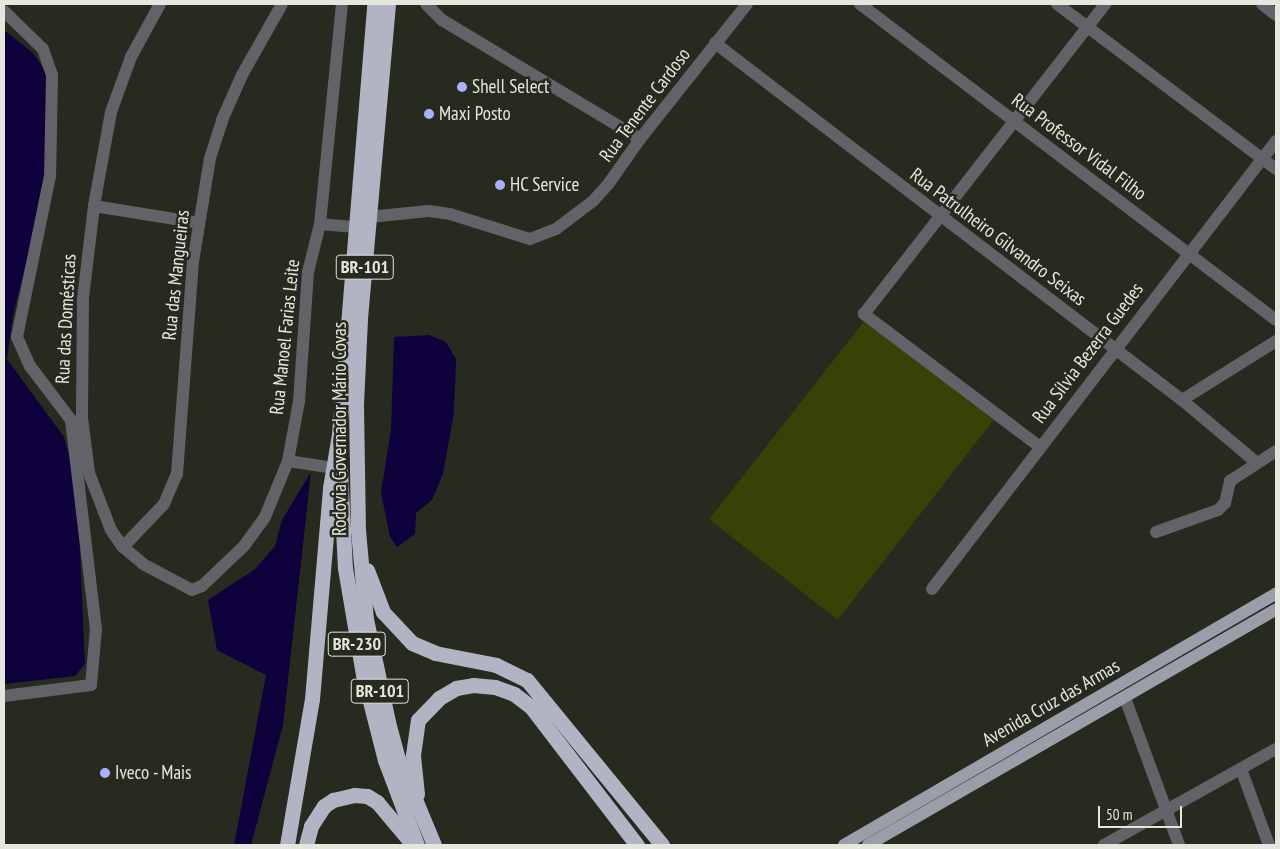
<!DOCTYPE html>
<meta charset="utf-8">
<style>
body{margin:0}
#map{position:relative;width:1280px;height:849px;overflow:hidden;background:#272b1f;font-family:"PT Sans Narrow",sans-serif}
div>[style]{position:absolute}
.green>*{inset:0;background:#384207;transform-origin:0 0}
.water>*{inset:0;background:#0e013c}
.minor>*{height:12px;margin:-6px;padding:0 6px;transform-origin:6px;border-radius:6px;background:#626369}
.major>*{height:12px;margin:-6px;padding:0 6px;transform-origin:6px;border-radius:6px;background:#9b9da9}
.highway>*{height:15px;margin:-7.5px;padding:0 7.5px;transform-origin:7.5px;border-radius:7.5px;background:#b2b4c3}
.dots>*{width:14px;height:14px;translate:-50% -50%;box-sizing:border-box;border:2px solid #272b1f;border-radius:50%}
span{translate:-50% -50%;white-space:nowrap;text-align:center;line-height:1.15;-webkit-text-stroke:5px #272b1f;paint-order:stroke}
.shield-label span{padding:1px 4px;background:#272b1f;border:1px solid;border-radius:4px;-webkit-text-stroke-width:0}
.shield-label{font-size:18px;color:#e5e7df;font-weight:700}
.poi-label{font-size:19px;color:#e5e7df}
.left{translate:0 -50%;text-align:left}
.street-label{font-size:19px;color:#e5e7df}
.frame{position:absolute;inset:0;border:5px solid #e5e7df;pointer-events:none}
.scale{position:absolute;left:1098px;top:806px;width:84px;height:22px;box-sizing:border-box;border:2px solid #e5e7df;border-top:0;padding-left:6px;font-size:15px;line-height:18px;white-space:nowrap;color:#e5e7df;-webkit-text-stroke:4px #272b1f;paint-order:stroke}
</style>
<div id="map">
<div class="green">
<div style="left:865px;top:320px;width:163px;height:253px;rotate:38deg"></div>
</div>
<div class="water">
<div style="clip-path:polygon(4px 30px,33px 53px,50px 78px,51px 164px,13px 315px,7px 359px,64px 437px,77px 483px,85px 664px,75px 676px,4px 684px)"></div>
<div style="clip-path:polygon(429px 335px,446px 342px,456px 359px,454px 412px,443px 474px,432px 500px,416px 513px,415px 534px,397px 547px,390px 537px,381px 493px,391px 429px,394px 337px)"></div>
<div style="clip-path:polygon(311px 472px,283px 725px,251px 845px,234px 845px,266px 675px,217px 650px,208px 600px,254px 570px,275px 546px,282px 520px)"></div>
</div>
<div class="minor">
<div style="left:160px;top:4px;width:60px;rotate:118.7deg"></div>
<div style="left:131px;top:57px;width:59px;rotate:110deg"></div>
<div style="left:111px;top:112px;width:96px;rotate:100.3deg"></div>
<div style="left:94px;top:206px;width:93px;rotate:96.8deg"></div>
<div style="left:83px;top:298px;width:120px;rotate:90.5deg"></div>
<div style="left:82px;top:418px;width:55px;rotate:82.7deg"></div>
<div style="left:89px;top:473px;width:61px;rotate:68.9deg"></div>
<div style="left:111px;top:530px;width:21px;rotate:55deg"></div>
<div style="left:123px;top:547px;width:26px;rotate:40deg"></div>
<div style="left:143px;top:564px;width:55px;rotate:28deg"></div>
<div style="left:192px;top:590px;width:11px;rotate:-22deg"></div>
<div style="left:202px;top:586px;width:58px;rotate:-43.6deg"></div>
<div style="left:244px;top:546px;width:36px;rotate:-54deg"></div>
<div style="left:265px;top:517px;width:61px;rotate:-67.7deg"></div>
<div style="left:288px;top:461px;width:61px;rotate:-79.6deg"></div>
<div style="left:299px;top:401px;width:129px;rotate:-86deg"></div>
<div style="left:308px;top:272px;width:49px;rotate:-76deg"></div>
<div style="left:320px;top:224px;width:221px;rotate:-84.3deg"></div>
<div style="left:426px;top:4px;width:23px;rotate:45deg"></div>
<div style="left:442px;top:20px;width:231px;rotate:31deg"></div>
<div style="left:860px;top:4px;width:522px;rotate:37.22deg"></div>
<div style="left:1057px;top:4px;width:274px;rotate:37deg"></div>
<div style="left:1262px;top:4px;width:18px;rotate:38deg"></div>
<div style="left:4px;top:11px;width:54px;rotate:44.3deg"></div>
<div style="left:43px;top:49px;width:28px;rotate:71deg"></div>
<div style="left:52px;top:75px;width:101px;rotate:91.1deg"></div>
<div style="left:50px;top:176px;width:164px;rotate:101.6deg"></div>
<div style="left:17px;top:337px;width:32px;rotate:66deg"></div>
<div style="left:30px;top:366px;width:68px;rotate:52.8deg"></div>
<div style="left:71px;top:420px;width:210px;rotate:83.2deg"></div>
<div style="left:96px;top:629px;width:56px;rotate:95.1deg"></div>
<div style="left:91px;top:685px;width:88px;rotate:172.8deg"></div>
<div style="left:715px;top:43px;width:588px;rotate:37.4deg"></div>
<div style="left:1182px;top:400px;width:97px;rotate:40deg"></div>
<div style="left:94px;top:206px;width:106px;rotate:9.2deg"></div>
<div style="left:369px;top:217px;width:60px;rotate:-5.7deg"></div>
<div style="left:429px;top:211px;width:21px;rotate:8deg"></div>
<div style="left:450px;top:214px;width:84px;rotate:17.4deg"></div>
<div style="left:530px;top:239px;width:28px;rotate:-21deg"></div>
<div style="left:556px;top:229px;width:46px;rotate:-37.1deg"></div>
<div style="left:593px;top:201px;width:24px;rotate:-48deg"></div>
<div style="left:609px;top:183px;width:54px;rotate:-54.8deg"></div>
<div style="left:640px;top:139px;width:172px;rotate:-51.6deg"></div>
<div style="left:320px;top:224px;width:36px;rotate:5deg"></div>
<div style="left:1182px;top:400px;width:111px;rotate:-32.1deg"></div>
<div style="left:1040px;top:447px;width:221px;rotate:-142.9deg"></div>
<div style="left:864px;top:314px;width:393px;rotate:-52.1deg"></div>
<div style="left:288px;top:461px;width:47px;rotate:8.7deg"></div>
<div style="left:1156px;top:532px;width:66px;rotate:-19.5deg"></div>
<div style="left:1218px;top:510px;width:10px;rotate:-45deg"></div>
<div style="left:1225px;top:503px;width:23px;rotate:-77deg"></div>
<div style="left:1230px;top:481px;width:55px;rotate:-33.1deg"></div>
<div style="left:123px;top:547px;width:59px;rotate:-46.4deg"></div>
<div style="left:164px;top:504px;width:33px;rotate:-67deg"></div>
<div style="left:177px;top:474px;width:213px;rotate:-85.7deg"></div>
<div style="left:193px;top:262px;width:105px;rotate:-80.7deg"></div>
<div style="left:210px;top:158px;width:40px;rotate:-72deg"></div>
<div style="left:222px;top:120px;width:49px;rotate:-66deg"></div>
<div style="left:242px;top:75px;width:81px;rotate:-60.6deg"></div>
<div style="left:932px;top:589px;width:565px;rotate:-52.48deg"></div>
<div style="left:1125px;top:698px;width:157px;rotate:69.8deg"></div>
<div style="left:1241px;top:769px;width:81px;rotate:69.8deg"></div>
<div style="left:1104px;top:845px;width:197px;rotate:-29.2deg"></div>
</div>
<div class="major">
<div style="left:844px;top:845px;width:500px;rotate:-30.2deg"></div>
<div style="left:868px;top:845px;width:471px;rotate:-30deg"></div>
</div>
<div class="highway">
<div style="left:388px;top:4px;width:316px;rotate:95.1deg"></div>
<div style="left:360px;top:319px;width:86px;rotate:92.7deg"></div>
<div style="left:356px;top:405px;width:125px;rotate:89.1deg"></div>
<div style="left:358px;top:530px;width:89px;rotate:84.9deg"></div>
<div style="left:366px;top:619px;width:105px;rotate:77.9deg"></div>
<div style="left:388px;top:722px;width:35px;rotate:75deg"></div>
<div style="left:397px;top:756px;width:96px;rotate:67.4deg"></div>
<div style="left:340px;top:470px;width:98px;rotate:87.1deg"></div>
<div style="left:345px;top:568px;width:108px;rotate:80.4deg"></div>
<div style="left:363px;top:674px;width:89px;rotate:75.7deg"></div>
<div style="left:385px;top:760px;width:91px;rotate:69.4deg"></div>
<div style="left:367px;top:570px;width:45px;rotate:69.1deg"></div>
<div style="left:383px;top:612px;width:42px;rotate:46.9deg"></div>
<div style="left:412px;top:643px;width:25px;rotate:23deg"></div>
<div style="left:435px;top:653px;width:62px;rotate:11.1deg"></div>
<div style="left:496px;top:665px;width:34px;rotate:26deg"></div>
<div style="left:527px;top:680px;width:213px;rotate:50.7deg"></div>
<div style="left:417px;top:794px;width:39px;rotate:-96deg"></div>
<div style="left:413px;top:755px;width:35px;rotate:-82deg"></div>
<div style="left:418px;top:720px;width:30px;rotate:-46deg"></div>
<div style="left:439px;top:698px;width:20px;rotate:-30deg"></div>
<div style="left:456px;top:688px;width:17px;rotate:-10deg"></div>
<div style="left:473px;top:685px;width:22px;rotate:5deg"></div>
<div style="left:495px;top:687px;width:20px;rotate:20deg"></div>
<div style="left:514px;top:694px;width:21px;rotate:37deg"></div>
<div style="left:531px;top:707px;width:174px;rotate:52.5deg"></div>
<div style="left:287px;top:845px;width:148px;rotate:-80.3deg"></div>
<div style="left:312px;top:699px;width:212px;rotate:-85.1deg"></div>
<div style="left:330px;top:488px;width:55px;rotate:-80.5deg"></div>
<div style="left:339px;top:434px;width:431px;rotate:-85.3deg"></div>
<div style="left:306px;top:845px;width:20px;rotate:-75deg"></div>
<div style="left:311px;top:826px;width:24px;rotate:-57deg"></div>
<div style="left:324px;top:806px;width:11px;rotate:-34deg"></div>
<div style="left:333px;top:800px;width:22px;rotate:-13deg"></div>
<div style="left:354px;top:795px;width:13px;rotate:4deg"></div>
<div style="left:367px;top:796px;width:12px;rotate:31deg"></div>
<div style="left:377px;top:802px;width:50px;rotate:49.9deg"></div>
</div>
<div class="dots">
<div style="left:462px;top:87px;background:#aab0fb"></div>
<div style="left:429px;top:114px;background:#aab0fb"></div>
<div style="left:500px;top:185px;background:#aab0fb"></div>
<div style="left:105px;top:773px;background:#aab0fb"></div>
</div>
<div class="shield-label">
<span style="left:365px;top:267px">BR-101</span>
<span style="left:357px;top:644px">BR-230</span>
<span style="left:380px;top:691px">BR-101</span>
</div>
<div class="poi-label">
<span class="left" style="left:472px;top:87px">Shell Select</span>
<span class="left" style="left:439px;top:114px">Maxi Posto</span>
<span class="left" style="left:510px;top:185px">HC Service</span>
<span class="left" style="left:115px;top:773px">Iveco - Mais</span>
</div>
<div class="street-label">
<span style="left:645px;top:105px;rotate:-53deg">Rua Tenente Cardoso</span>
<span style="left:1079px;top:147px;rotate:37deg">Rua Professor Vidal Filho</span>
<span style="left:998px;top:237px;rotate:37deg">Rua Patrulheiro Gilvandro Seixas</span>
<span style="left:176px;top:275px;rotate:-84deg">Rua das Mangueiras</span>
<span style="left:66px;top:319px;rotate:-87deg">Rua das Domésticas</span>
<span style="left:285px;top:337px;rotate:-84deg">Rua Manoel Farias Leite</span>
<span style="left:1088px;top:353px;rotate:-53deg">Rua Sílvia Bezerra Guedes</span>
<span style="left:340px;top:429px;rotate:-90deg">Rodovia Governador Mário Covas</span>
<span style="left:1051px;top:703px;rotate:-30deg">Avenida Cruz das Armas</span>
</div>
<div class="frame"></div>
<div class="scale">50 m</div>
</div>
